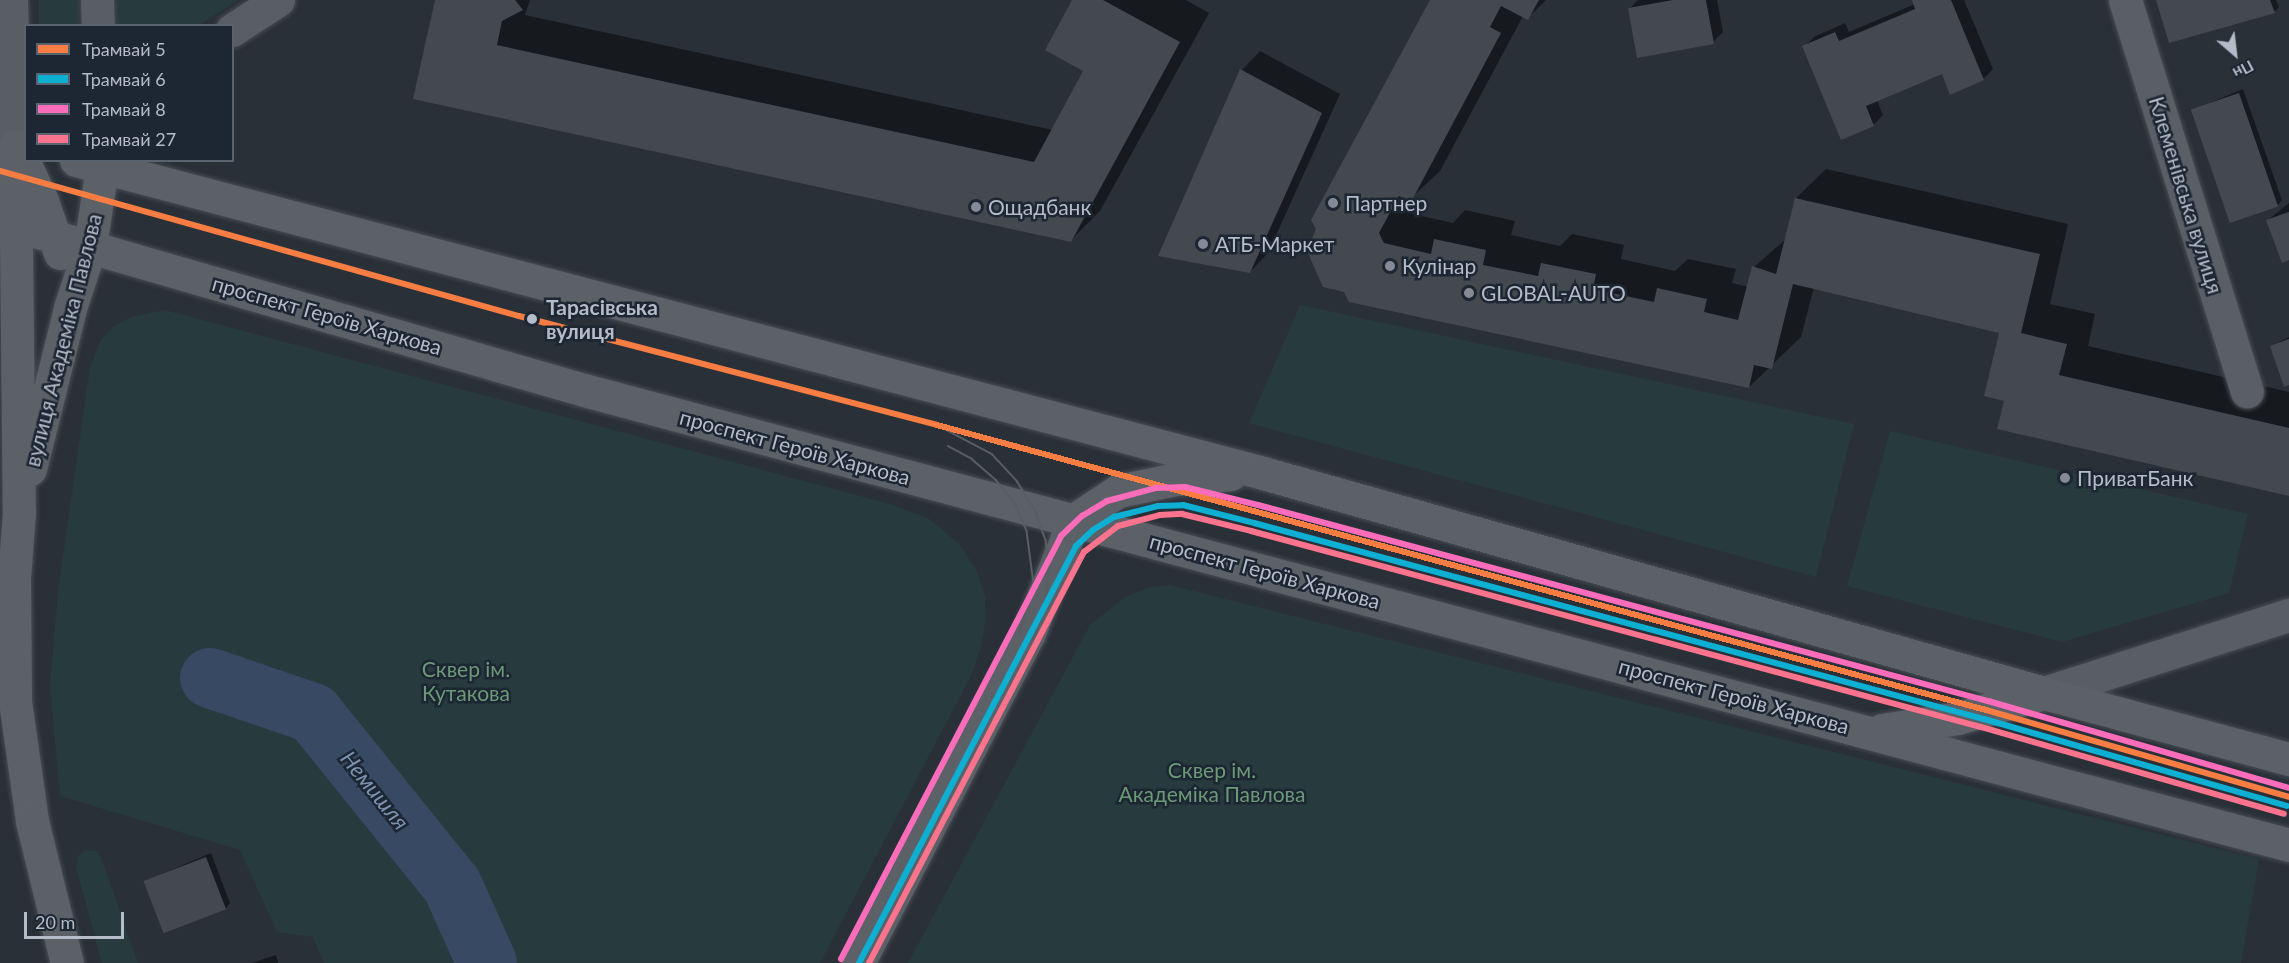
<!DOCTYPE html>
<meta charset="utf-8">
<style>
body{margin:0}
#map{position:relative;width:2289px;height:963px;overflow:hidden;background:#2a3038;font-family:Lato,sans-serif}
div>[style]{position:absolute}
.green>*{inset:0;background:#273a3e;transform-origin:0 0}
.shadow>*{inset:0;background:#0007}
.river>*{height:60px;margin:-30px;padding:0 30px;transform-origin:30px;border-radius:30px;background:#384963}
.building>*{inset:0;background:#444950;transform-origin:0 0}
.roads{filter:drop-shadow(0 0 2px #484c53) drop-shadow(0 0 2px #484c53)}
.street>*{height:33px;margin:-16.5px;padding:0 16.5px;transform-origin:16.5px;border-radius:16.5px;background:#5a5e66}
.secondary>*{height:33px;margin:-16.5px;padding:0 16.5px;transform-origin:16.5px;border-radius:16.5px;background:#595d64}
.primary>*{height:33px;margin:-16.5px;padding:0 16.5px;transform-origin:16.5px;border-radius:16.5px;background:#5c6168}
.tram>*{height:1.5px;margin:-0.75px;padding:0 0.75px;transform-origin:0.75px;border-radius:0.75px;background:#595d64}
.tram-1>*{height:6px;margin:-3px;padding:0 3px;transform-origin:3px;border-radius:3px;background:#f77d43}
.tram-2>*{height:6px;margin:-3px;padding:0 3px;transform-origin:3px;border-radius:3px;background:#0dafd3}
.tram-3>*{height:6px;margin:-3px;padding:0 3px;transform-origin:3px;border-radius:3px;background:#fb6dba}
.tram-4>*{height:6px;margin:-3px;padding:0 3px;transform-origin:3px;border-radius:3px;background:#fc738d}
.dots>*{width:16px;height:16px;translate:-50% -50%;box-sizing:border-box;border:3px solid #1d2633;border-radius:50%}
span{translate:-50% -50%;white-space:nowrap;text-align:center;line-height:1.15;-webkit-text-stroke:5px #1d2633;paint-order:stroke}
.street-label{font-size:21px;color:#b4bcc9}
.poi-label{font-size:21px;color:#b4bcc9}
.left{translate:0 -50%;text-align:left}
.stop-label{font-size:21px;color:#b4bcc9;font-weight:700}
.park-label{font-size:21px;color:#6b9a76}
.water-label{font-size:22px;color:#7c92b1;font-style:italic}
.legend{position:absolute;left:24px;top:24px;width:210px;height:138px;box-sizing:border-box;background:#1d2633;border:2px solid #59626f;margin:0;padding:8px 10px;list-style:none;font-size:18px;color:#b4bcc9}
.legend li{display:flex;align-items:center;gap:12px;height:30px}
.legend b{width:30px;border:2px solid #59626f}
.north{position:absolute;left:2205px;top:24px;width:60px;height:60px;-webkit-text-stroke:4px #1d2633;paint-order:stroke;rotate:152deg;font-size:16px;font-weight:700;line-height:24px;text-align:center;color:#b4bcc9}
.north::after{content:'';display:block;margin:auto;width:21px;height:27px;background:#b4bcc9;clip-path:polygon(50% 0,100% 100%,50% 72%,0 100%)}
.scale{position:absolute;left:24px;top:912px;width:100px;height:27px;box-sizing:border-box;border:3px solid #b4bcc9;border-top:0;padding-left:8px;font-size:18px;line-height:21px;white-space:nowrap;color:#b4bcc9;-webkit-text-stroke:4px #1d2633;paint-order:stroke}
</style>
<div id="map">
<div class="green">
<div style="left:39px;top:0;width:40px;height:25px"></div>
<div style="clip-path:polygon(117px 0,238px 0,198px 26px,117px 25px)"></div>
<div style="clip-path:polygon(1300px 305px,1854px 424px,1816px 577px,1249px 423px)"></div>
<div style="clip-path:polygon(165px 310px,890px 504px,928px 518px,959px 544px,976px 569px,985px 597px,986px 619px,980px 650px,971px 676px,820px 963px,324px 963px,313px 937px,277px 932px,240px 850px,60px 796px,50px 686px,58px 591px,90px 367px,101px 340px,114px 326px,131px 317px)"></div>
<div style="clip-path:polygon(1890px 431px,2248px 514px,2229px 593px,2062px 642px,1847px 586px)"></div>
<div style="clip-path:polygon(1170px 585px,2259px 859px,2241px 963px,908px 963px,1090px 625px,1125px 597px,1150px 587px)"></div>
<div style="clip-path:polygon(85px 850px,96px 851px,101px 857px,138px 963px,102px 963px,76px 867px,77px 857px)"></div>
</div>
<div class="shadow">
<div style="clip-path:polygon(436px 0,530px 0,525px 15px,1053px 130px,1086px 71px,1074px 0,1186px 0,1209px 13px,1100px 211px,1070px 241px,415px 98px)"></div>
<div style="clip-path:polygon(1431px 0,1546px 0,1527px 19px,1523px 16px,1440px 171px,1409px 200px,1413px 214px,1453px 223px,1465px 210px,1515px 221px,1511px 235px,1560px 246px,1572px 234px,1624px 245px,1621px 259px,1675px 271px,1688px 259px,1736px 269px,1732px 283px,1749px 287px,1754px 267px,1786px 239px,1796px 198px,1826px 169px,2068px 224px,2050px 304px,2095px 314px,2088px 346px,2289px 392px,2289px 494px,2006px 400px,2001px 332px,1814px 287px,1801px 337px,1749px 387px,1350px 300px)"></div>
<div style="clip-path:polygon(1638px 0,1717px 0,1723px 32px,1713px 42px,1629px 9px)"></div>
<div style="clip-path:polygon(1914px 0,1964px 0,1993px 69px,1983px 79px,1943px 72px,1877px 100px,1883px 115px,1873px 125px,1804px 47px,1814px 37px,1845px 23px,1849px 32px,1915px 4px)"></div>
<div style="clip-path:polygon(2158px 0,2276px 0,2279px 7px,2274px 12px)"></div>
<div style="clip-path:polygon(1260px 51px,1340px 94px,1268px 253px,1250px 272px,1160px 254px,1242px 70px)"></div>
<div style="clip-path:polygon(2243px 89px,2282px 200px,2278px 205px,2193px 110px)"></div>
<div style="clip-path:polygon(2289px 203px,2289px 259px,2268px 220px)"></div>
<div style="clip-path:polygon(2289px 337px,2289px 383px,2272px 346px)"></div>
<div style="clip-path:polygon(211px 853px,230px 903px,226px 908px,145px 881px)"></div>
<div style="clip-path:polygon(276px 955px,278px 963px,252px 963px)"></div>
</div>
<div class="river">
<div style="left:210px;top:678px;width:109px;rotate:18.8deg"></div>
<div style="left:313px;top:713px;width:221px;rotate:51.1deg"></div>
<div style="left:452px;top:885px;width:85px;rotate:65.8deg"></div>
</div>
<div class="building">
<div style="clip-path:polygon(435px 0,515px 0,523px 10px,502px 21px,497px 45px,1034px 162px,1083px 71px,1045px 50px,1072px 0,1103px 0,1180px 42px,1071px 242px,413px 99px)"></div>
<div style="clip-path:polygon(1430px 0,1539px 0,1528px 20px,1501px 6px,1490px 27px,1501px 33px,1411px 202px,1399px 196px,1379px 233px,1384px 243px,1431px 254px,1434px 239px,1486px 250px,1483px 265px,1538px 276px,1541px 263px,1596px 274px,1593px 289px,1654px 302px,1657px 288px,1707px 299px,1704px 312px,1738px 320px,1752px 266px,1776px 274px,1795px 198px,2040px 254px,2021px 333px,2067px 344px,2059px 375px,2289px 428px,2289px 496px,1997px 429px,2004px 401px,1984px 396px,1999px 333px,1793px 284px,1772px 369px,1754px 365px,1749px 388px,1349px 302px,1344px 292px,1323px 287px,1307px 251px,1316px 229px,1311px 220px)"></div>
<div style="clip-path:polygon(1673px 0,1706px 0,1714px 44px,1637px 58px,1628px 8px)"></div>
<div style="clip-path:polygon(1912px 0,1951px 0,1984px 80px,1950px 95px,1942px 74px,1866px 106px,1874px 126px,1841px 140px,1802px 46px,1835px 32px,1839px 41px,1915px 9px)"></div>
<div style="clip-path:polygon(2156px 0,2270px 0,2275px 13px,2169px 43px)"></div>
<div style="clip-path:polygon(1240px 69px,1322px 113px,1250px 273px,1158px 256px)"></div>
<div style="left:2239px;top:93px;width:120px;height:51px;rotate:71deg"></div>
<div style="clip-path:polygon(2289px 212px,2289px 260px,2282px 263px,2266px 220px)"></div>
<div style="clip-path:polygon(2289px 339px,2289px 385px,2284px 387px,2270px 346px)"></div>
<div style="left:206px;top:857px;width:56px;height:67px;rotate:69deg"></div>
</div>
<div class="roads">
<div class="street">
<div style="left:2125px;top:0;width:410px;rotate:72.7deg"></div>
</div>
<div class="secondary">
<div style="left:11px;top:0;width:146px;rotate:88.4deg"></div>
<div style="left:97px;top:0;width:26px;rotate:88deg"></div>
<div style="left:232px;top:30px;width:55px;rotate:-33.1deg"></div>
<div style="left:2044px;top:693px;width:257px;rotate:-17.7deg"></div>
</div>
<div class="primary">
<div style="left:15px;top:146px;width:366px;rotate:89.4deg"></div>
<div style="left:19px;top:512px;width:66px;rotate:94.3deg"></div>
<div style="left:14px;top:578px;width:123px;rotate:89.5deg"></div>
<div style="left:15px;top:701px;width:121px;rotate:81.9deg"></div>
<div style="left:32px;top:821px;width:146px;rotate:76.2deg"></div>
<div style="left:20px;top:154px;width:52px;rotate:64.9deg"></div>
<div style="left:42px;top:201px;width:55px;rotate:70.9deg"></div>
<div style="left:76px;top:160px;width:1228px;rotate:14.77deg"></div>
<div style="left:1263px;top:473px;width:811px;rotate:15.73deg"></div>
<div style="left:2044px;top:693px;width:254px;rotate:15.1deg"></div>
<div style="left:0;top:221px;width:608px;rotate:16.14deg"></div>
<div style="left:584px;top:390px;width:1765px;rotate:14.94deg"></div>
<div style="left:30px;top:469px;width:166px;rotate:-76deg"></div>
<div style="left:70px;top:308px;width:64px;rotate:-71.8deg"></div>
<div style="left:90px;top:247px;width:81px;rotate:-81.5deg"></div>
<div style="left:1074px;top:520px;width:53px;rotate:-33.4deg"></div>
<div style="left:1118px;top:491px;width:59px;rotate:-11.7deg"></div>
<div style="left:1176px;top:479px;width:55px;rotate:-5.2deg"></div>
<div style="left:1882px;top:730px;width:77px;rotate:-9deg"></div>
<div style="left:1958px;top:718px;width:90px;rotate:-16.2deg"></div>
<div style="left:858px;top:963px;width:372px;rotate:-62.6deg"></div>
<div style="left:1029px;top:633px;width:122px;rotate:-68.3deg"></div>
</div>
</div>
<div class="tram">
<div style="left:937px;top:425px;width:62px;rotate:27.8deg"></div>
<div style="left:992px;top:454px;width:37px;rotate:47deg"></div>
<div style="left:1017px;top:481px;width:34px;rotate:58deg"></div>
<div style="left:1035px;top:510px;width:32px;rotate:70deg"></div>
<div style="left:1046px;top:540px;width:29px;rotate:84deg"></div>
<div style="left:1049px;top:569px;width:41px;rotate:95.6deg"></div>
<div style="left:1045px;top:610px;width:32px;rotate:112deg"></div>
<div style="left:948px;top:446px;width:27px;rotate:28deg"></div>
<div style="left:972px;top:459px;width:32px;rotate:41deg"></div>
<div style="left:996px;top:480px;width:32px;rotate:51deg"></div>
<div style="left:1016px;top:505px;width:28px;rotate:67deg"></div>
<div style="left:1027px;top:531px;width:53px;rotate:82.5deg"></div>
<div style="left:1034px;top:584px;width:52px;rotate:105.6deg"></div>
</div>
<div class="tram-1">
<div style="left:0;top:171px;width:539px;rotate:15.61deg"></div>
<div style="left:519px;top:316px;width:432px;rotate:14.6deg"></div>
<div style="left:937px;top:425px;width:1087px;rotate:15.2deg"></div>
<div style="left:1986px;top:710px;width:315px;rotate:16deg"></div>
</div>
<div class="tram-2">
<div style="left:859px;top:963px;width:470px;rotate:-62.5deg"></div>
<div style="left:1076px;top:546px;width:23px;rotate:-43deg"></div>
<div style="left:1093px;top:530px;width:25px;rotate:-32deg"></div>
<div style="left:1114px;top:517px;width:45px;rotate:-14deg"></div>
<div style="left:1158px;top:506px;width:25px;rotate:-2deg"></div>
<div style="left:1183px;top:505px;width:73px;rotate:14.2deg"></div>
<div style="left:1254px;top:523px;width:756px;rotate:15.03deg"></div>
<div style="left:1984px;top:719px;width:315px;rotate:16deg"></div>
</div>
<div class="tram-3">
<div style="left:841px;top:959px;width:477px;rotate:-62.5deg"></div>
<div style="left:1061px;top:536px;width:29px;rotate:-44deg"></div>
<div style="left:1082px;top:516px;width:29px;rotate:-31deg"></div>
<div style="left:1107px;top:501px;width:51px;rotate:-14.9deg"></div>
<div style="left:1156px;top:488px;width:29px;rotate:-2deg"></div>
<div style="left:1185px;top:487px;width:75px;rotate:13.9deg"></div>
<div style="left:1258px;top:505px;width:756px;rotate:15.03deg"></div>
<div style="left:1988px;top:701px;width:313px;rotate:16.1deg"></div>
</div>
<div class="tram-4">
<div style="left:869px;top:963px;width:464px;rotate:-62.4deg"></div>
<div style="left:1084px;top:552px;width:43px;rotate:-37.4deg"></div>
<div style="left:1118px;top:526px;width:43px;rotate:-14.7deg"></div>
<div style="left:1160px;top:515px;width:22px;rotate:-3deg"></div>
<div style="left:1182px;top:514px;width:71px;rotate:13.8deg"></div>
<div style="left:1251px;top:531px;width:756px;rotate:15.03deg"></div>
<div style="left:1981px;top:727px;width:315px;rotate:16deg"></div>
</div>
<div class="dots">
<div style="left:1333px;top:203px;background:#848b96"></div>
<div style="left:976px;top:207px;background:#848b96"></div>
<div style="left:1203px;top:244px;background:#848b96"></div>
<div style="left:1390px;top:266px;background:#848b96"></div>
<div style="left:1469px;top:293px;background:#848b96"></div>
<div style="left:532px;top:319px;background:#b4bcc9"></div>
<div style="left:2065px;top:478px;background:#848b96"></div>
</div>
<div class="street-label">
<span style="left:2186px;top:195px;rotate:73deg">Клеменівська вулиця</span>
<span style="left:327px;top:315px;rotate:16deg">проспект Героїв Харкова</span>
<span style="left:63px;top:340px;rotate:-76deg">вулиця Академіка Павлова</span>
<span style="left:795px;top:447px;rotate:15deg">проспект Героїв Харкова</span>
<span style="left:1265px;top:571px;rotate:15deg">проспект Героїв Харкова</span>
<span style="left:1734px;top:696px;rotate:15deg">проспект Героїв Харкова</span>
</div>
<div class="poi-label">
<span class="left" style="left:1345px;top:203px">Партнер</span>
<span class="left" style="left:988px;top:207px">Ощадбанк</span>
<span class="left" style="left:1215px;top:244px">АТБ-Маркет</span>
<span class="left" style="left:1402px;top:266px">Кулінар</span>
<span class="left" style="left:1481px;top:293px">GLOBAL-AUTO</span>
<span class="left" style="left:2077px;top:478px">ПриватБанк</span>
</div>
<div class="stop-label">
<span class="left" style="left:546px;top:319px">Тарасівська<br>вулиця</span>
</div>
<div class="park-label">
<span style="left:466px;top:681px">Сквер ім.<br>Кутакова</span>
<span style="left:1212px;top:782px">Сквер ім.<br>Академіка Павлова</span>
</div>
<div class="water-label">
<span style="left:375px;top:790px;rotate:51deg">Немишля</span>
</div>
<ul class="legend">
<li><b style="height:8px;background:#f77d43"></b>Трамвай 5</li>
<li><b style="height:8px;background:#0dafd3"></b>Трамвай 6</li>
<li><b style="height:8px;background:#fb6dba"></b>Трамвай 8</li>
<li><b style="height:8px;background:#fc738d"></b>Трамвай 27</li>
</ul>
<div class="north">Пн</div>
<div class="scale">20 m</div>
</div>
